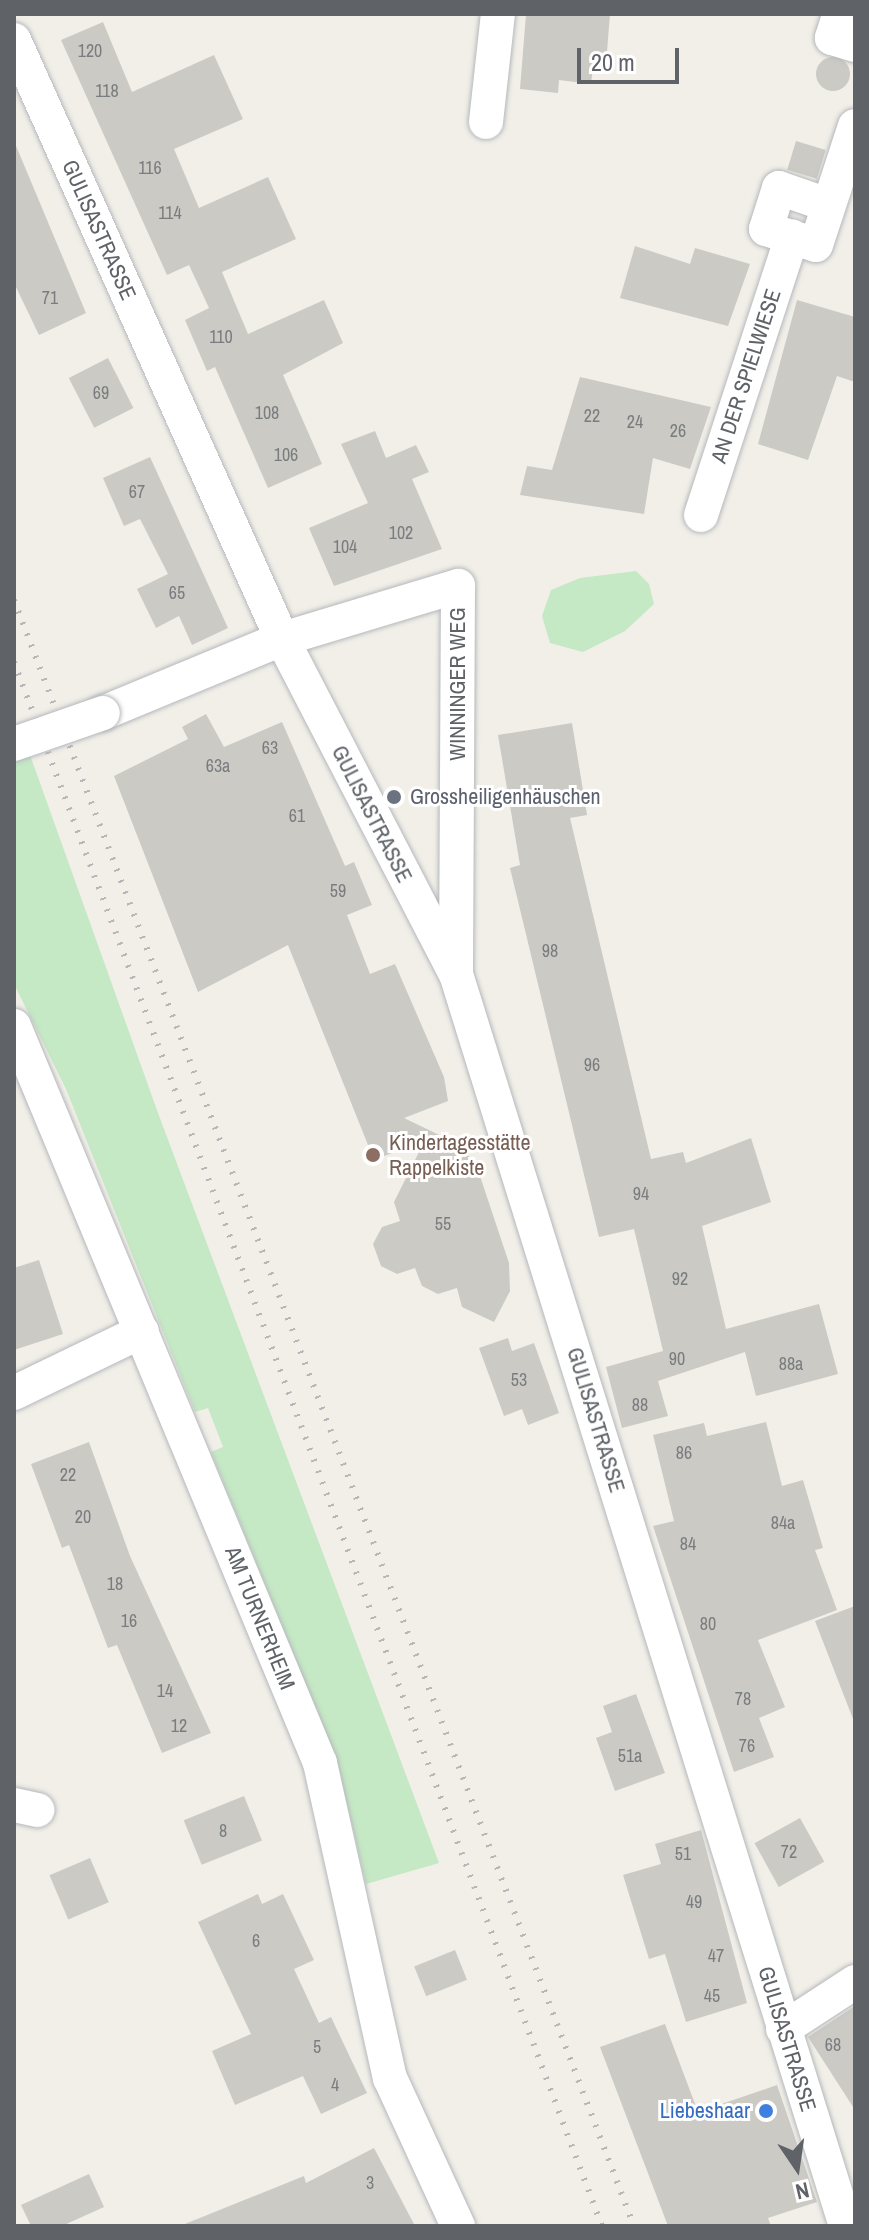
<!DOCTYPE html>
<meta charset="utf-8">
<style>
body{margin:0}
#map{position:relative;width:869px;height:2240px;overflow:hidden;background:#f1efe8;font-family:"Archivo Narrow",sans-serif}
div>[style]{position:absolute}
.green>*{inset:0;background:#c5e8c5}
.building>*{inset:0;background:#cccac5;transform-origin:0 0}
.round{border-radius:50%}
.roads{filter:drop-shadow(0 0 2px #b5b8bc) drop-shadow(0 0 2px #b5b8bc)}
.minor>*{height:34px;margin:-17px;padding:0 17px;transform-origin:17px;border-radius:17px;background:#fff}
.rail>*{height:6px;margin-top:-3px;transform-origin:0;background:repeating-linear-gradient(90deg,#b6b7b8 0 2px,transparent 0 12px)}
.bridges{filter:drop-shadow(0 0 2px #b5b8bc) drop-shadow(0 0 2px #b5b8bc)}
.minor-bridge>*{height:34px;margin:-17px;padding:0 17px;transform-origin:17px;border-radius:17px;background:#fff}
.dots>*{width:22px;height:22px;translate:-50% -50%;box-sizing:border-box;border:4px solid #fff;border-radius:50%}
span{translate:-50% -50%;white-space:nowrap;text-align:center;line-height:1.15;-webkit-text-stroke:6px #fff;paint-order:stroke}
.number-label{font-size:18px;color:#7a7d7f}
.number-label span{-webkit-text-stroke-width:0}
.street-label{font-size:22px;color:#5f6368}
.worship-label{font-size:22px;color:#5b616d}
.left{translate:0 -50%;text-align:left}
.education-label{font-size:22px;color:#785e54}
.shop-label{font-size:22px;color:#366cbe}
.right{translate:-100% -50%;text-align:right}
.frame{position:absolute;inset:0;border:16px solid #5f6368;pointer-events:none}
.north{position:absolute;left:757px;top:2128px;width:80px;height:80px;-webkit-text-stroke:6px #fff;paint-order:stroke;rotate:167deg;font-size:22px;font-weight:700;line-height:32px;text-align:center;color:#5f6368}
.north::after{content:'';display:block;margin:auto;width:28px;height:36px;background:#5f6368;clip-path:polygon(50% 0,100% 100%,50% 72%,0 100%)}
.scale{position:absolute;left:577px;top:48px;width:102px;height:36px;box-sizing:border-box;border:4px solid #5f6368;border-top:0;padding-left:10px;font-size:24px;line-height:28px;white-space:nowrap;color:#5f6368;-webkit-text-stroke:6px #fff;paint-order:stroke}
</style>
<div id="map">
<div class="green">
<div style="clip-path:polygon(636px 571px,649px 584px,654px 604px,625px 631px,583px 652px,550px 643px,542px 616px,551px 590px,580px 578px)"></div>
<div style="clip-path:polygon(30px 755px,158px 1113px,439px 1863px,366px 1884px,336px 1757px,211px 1452px,223px 1447px,208px 1408px,195px 1412px,66px 1089px,14px 984px,14px 760px)"></div>
</div>
<div class="building">
<div style="clip-path:polygon(526px 14px,610px 14px,606px 64px,593px 68px,591px 84px,559px 80px,558px 93px,520px 89px)"></div>
<div style="clip-path:polygon(103px 22px,132px 92px,214px 55px,243px 119px,174px 149px,199px 208px,268px 177px,296px 239px,222px 272px,248px 334px,324px 300px,343px 343px,283px 375px,322px 464px,268px 488px,215px 367px,207px 371px,185px 320px,209px 308px,189px 265px,167px 275px,61px 40px)"></div>
<div class="round" style="left:816px;top:57px;width:34px;height:34px"></div>
<div style="clip-path:polygon(14px 141px,86px 313px,39px 335px,14px 283px)"></div>
<div style="left:796px;top:141px;width:31px;height:30px;rotate:17deg"></div>
<div style="clip-path:polygon(635px 246px,690px 264px,695px 248px,750px 264px,728px 326px,620px 298px)"></div>
<div style="clip-path:polygon(797px 300px,855px 317px,855px 382px,837px 376px,808px 460px,758px 444px)"></div>
<div style="left:108px;top:358px;width:56px;height:44px;rotate:63deg"></div>
<div style="clip-path:polygon(580px 377px,711px 407px,690px 469px,653px 458px,644px 514px,520px 495px,527px 466px,552px 470px)"></div>
<div style="clip-path:polygon(375px 431px,386px 458px,416px 445px,429px 472px,412px 479px,442px 549px,334px 586px,309px 528px,368px 503px,341px 444px)"></div>
<div style="clip-path:polygon(150px 457px,228px 628px,192px 645px,179px 616px,156px 628px,137px 589px,168px 574px,140px 519px,124px 526px,103px 478px)"></div>
<div style="clip-path:polygon(206px 714px,224px 747px,282px 722px,345px 866px,354px 862px,372px 905px,347px 915px,370px 974px,395px 964px,444px 1077px,448px 1101px,404px 1118px,462px 1146px,478px 1170px,509px 1263px,510px 1291px,494px 1322px,462px 1307px,457px 1288px,438px 1294px,422px 1286px,415px 1268px,397px 1274px,381px 1266px,373px 1244px,382px 1227px,400px 1221px,394px 1202px,425px 1140px,374px 1160px,288px 945px,198px 992px,114px 776px,188px 739px,182px 727px)"></div>
<div style="clip-path:polygon(572px 723px,587px 815px,570px 818px,651px 1159px,683px 1152px,686px 1163px,751px 1138px,771px 1202px,702px 1226px,726px 1329px,819px 1304px,838px 1374px,756px 1396px,745px 1352px,658px 1381px,668px 1416px,622px 1428px,606px 1367px,663px 1351px,634px 1229px,599px 1237px,510px 868px,520px 865px,498px 735px)"></div>
<div style="clip-path:polygon(39px 1260px,63px 1334px,14px 1350px,14px 1268px)"></div>
<div style="clip-path:polygon(508px 1338px,512px 1351px,534px 1343px,559px 1413px,528px 1425px,522px 1409px,504px 1416px,479px 1348px)"></div>
<div style="clip-path:polygon(766px 1422px,782px 1486px,803px 1480px,823px 1548px,815px 1550px,837px 1610px,758px 1640px,785px 1707px,759px 1718px,774px 1757px,734px 1772px,653px 1526px,674px 1521px,653px 1435px,704px 1423px,707px 1436px)"></div>
<div style="clip-path:polygon(89px 1442px,130px 1556px,211px 1733px,162px 1753px,117px 1645px,108px 1648px,69px 1545px,62px 1548px,31px 1464px)"></div>
<div style="clip-path:polygon(855px 1606px,855px 1718px,853px 1719px,815px 1621px)"></div>
<div style="clip-path:polygon(636px 1694px,665px 1773px,615px 1791px,596px 1738px,612px 1732px,603px 1706px)"></div>
<div style="left:244px;top:1796px;width:48px;height:65px;rotate:68deg"></div>
<div style="left:800px;top:1818px;width:50px;height:52px;rotate:61deg"></div>
<div style="clip-path:polygon(701px 1830px,747px 2003px,686px 2022px,665px 1954px,649px 1959px,623px 1875px,661px 1864px,655px 1844px)"></div>
<div style="left:90px;top:1858px;width:48px;height:44px;rotate:67deg"></div>
<div style="clip-path:polygon(258px 1894px,262px 1904px,283px 1894px,314px 1960px,294px 1969px,319px 2023px,331px 2017px,367px 2093px,321px 2114px,303px 2076px,235px 2105px,212px 2051px,251px 2034px,198px 1922px)"></div>
<div style="left:455px;top:1950px;width:32px;height:44px;rotate:68deg"></div>
<div style="clip-path:polygon(855px 2006px,855px 2110px,808px 2037px)"></div>
<div style="clip-path:polygon(665px 2024px,698px 2112px,777px 2085px,817px 2202px,768px 2218px,771px 2226px,668px 2226px,600px 2047px)"></div>
<div style="clip-path:polygon(374px 2148px,415px 2226px,180px 2226px,304px 2176px,306px 2183px)"></div>
<div style="clip-path:polygon(89px 2174px,104px 2207px,62px 2226px,31px 2226px,21px 2205px)"></div>
</div>
<div class="roads">
<div class="minor">
<div style="left:855px;top:24px;width:18px;rotate:-164deg"></div>
<div style="left:838px;top:19px;width:20px;rotate:108deg"></div>
<div style="left:832px;top:38px;width:24px;rotate:17deg"></div>
<div style="left:14px;top:40px;width:656px;rotate:65.9deg"></div>
<div style="left:282px;top:639px;width:377px;rotate:62.6deg"></div>
<div style="left:456px;top:974px;width:1311px;rotate:72.7deg"></div>
<div style="left:486px;top:122px;width:109px;rotate:-83.7deg"></div>
<div style="left:828px;top:205px;width:52px;rotate:-160.9deg"></div>
<div style="left:779px;top:188px;width:43px;rotate:107.6deg"></div>
<div style="left:766px;top:229px;width:52px;rotate:17.7deg"></div>
<div style="left:816px;top:245px;width:125px;rotate:-71.9deg"></div>
<div style="left:701px;top:515px;width:293px;rotate:-71.9deg"></div>
<div style="left:103px;top:713px;width:194px;rotate:-22.5deg"></div>
<div style="left:282px;top:639px;width:184px;rotate:-16.8deg"></div>
<div style="left:458px;top:586px;width:386px;rotate:90.3deg"></div>
<div style="left:14px;top:1026px;width:798px;rotate:67.45deg"></div>
<div style="left:320px;top:1763px;width:323px;rotate:77.5deg"></div>
<div style="left:390px;top:2078px;width:163px;rotate:65.3deg"></div>
<div style="left:14px;top:1393px;width:142px;rotate:-25.8deg"></div>
<div style="left:14px;top:1805px;width:24px;rotate:12deg"></div>
<div style="left:783px;top:2029px;width:86px;rotate:-33.1deg"></div>
</div>
</div>
<div class="rail">
<div style="left:14px;top:600px;width:1740px;rotate:69.13deg"></div>
<div style="left:14px;top:662px;width:1671px;rotate:69.4deg"></div>
</div>
<div class="bridges">
<div class="minor-bridge">
<div style="left:14px;top:744px;width:94px;rotate:-19.2deg"></div>
</div>
</div>
<div class="dots">
<div style="left:394px;top:797px;background:#6b7280"></div>
<div style="left:373px;top:1155px;background:#8d6e63"></div>
<div style="left:766px;top:2111px;background:#3f7fe0"></div>
</div>
<div class="number-label">
<span style="left:90px;top:51px">120</span>
<span style="left:107px;top:91px">118</span>
<span style="left:150px;top:168px">116</span>
<span style="left:170px;top:213px">114</span>
<span style="left:50px;top:298px">71</span>
<span style="left:221px;top:337px">110</span>
<span style="left:101px;top:393px">69</span>
<span style="left:267px;top:413px">108</span>
<span style="left:592px;top:416px">22</span>
<span style="left:635px;top:422px">24</span>
<span style="left:678px;top:431px">26</span>
<span style="left:286px;top:455px">106</span>
<span style="left:137px;top:492px">67</span>
<span style="left:401px;top:533px">102</span>
<span style="left:345px;top:547px">104</span>
<span style="left:177px;top:593px">65</span>
<span style="left:270px;top:748px">63</span>
<span style="left:218px;top:766px">63a</span>
<span style="left:297px;top:816px">61</span>
<span style="left:338px;top:891px">59</span>
<span style="left:550px;top:951px">98</span>
<span style="left:592px;top:1065px">96</span>
<span style="left:641px;top:1194px">94</span>
<span style="left:443px;top:1224px">55</span>
<span style="left:680px;top:1279px">92</span>
<span style="left:677px;top:1359px">90</span>
<span style="left:791px;top:1364px">88a</span>
<span style="left:519px;top:1380px">53</span>
<span style="left:640px;top:1405px">88</span>
<span style="left:684px;top:1453px">86</span>
<span style="left:68px;top:1475px">22</span>
<span style="left:83px;top:1517px">20</span>
<span style="left:783px;top:1523px">84a</span>
<span style="left:688px;top:1544px">84</span>
<span style="left:115px;top:1584px">18</span>
<span style="left:129px;top:1621px">16</span>
<span style="left:708px;top:1624px">80</span>
<span style="left:165px;top:1691px">14</span>
<span style="left:743px;top:1699px">78</span>
<span style="left:179px;top:1726px">12</span>
<span style="left:747px;top:1746px">76</span>
<span style="left:630px;top:1756px">51a</span>
<span style="left:223px;top:1831px">8</span>
<span style="left:789px;top:1852px">72</span>
<span style="left:683px;top:1854px">51</span>
<span style="left:694px;top:1902px">49</span>
<span style="left:256px;top:1941px">6</span>
<span style="left:716px;top:1956px">47</span>
<span style="left:712px;top:1996px">45</span>
<span style="left:833px;top:2045px">68</span>
<span style="left:317px;top:2047px">5</span>
<span style="left:335px;top:2085px">4</span>
<span style="left:370px;top:2183px">3</span>
</div>
<div class="street-label">
<span style="left:99px;top:230px;rotate:66deg">GULISASTRASSE</span>
<span style="left:746px;top:376px;rotate:-72deg">AN DER SPIELWIESE</span>
<span style="left:458px;top:684px;rotate:-90deg">WINNINGER WEG</span>
<span style="left:372px;top:814px;rotate:63deg">GULISASTRASSE</span>
<span style="left:596px;top:1420px;rotate:73deg">GULISASTRASSE</span>
<span style="left:260px;top:1618px;rotate:68deg">AM TURNERHEIM</span>
<span style="left:787px;top:2039px;rotate:73deg">GULISASTRASSE</span>
</div>
<div class="worship-label">
<span class="left" style="left:410px;top:797px">Grossheiligenhäuschen</span>
</div>
<div class="education-label">
<span class="left" style="left:389px;top:1155px">Kindertagesstätte<br>Rappelkiste</span>
</div>
<div class="shop-label">
<span class="right" style="left:750px;top:2111px">Liebeshaar</span>
</div>
<div class="frame"></div>
<div class="north">N</div>
<div class="scale">20 m</div>
</div>
